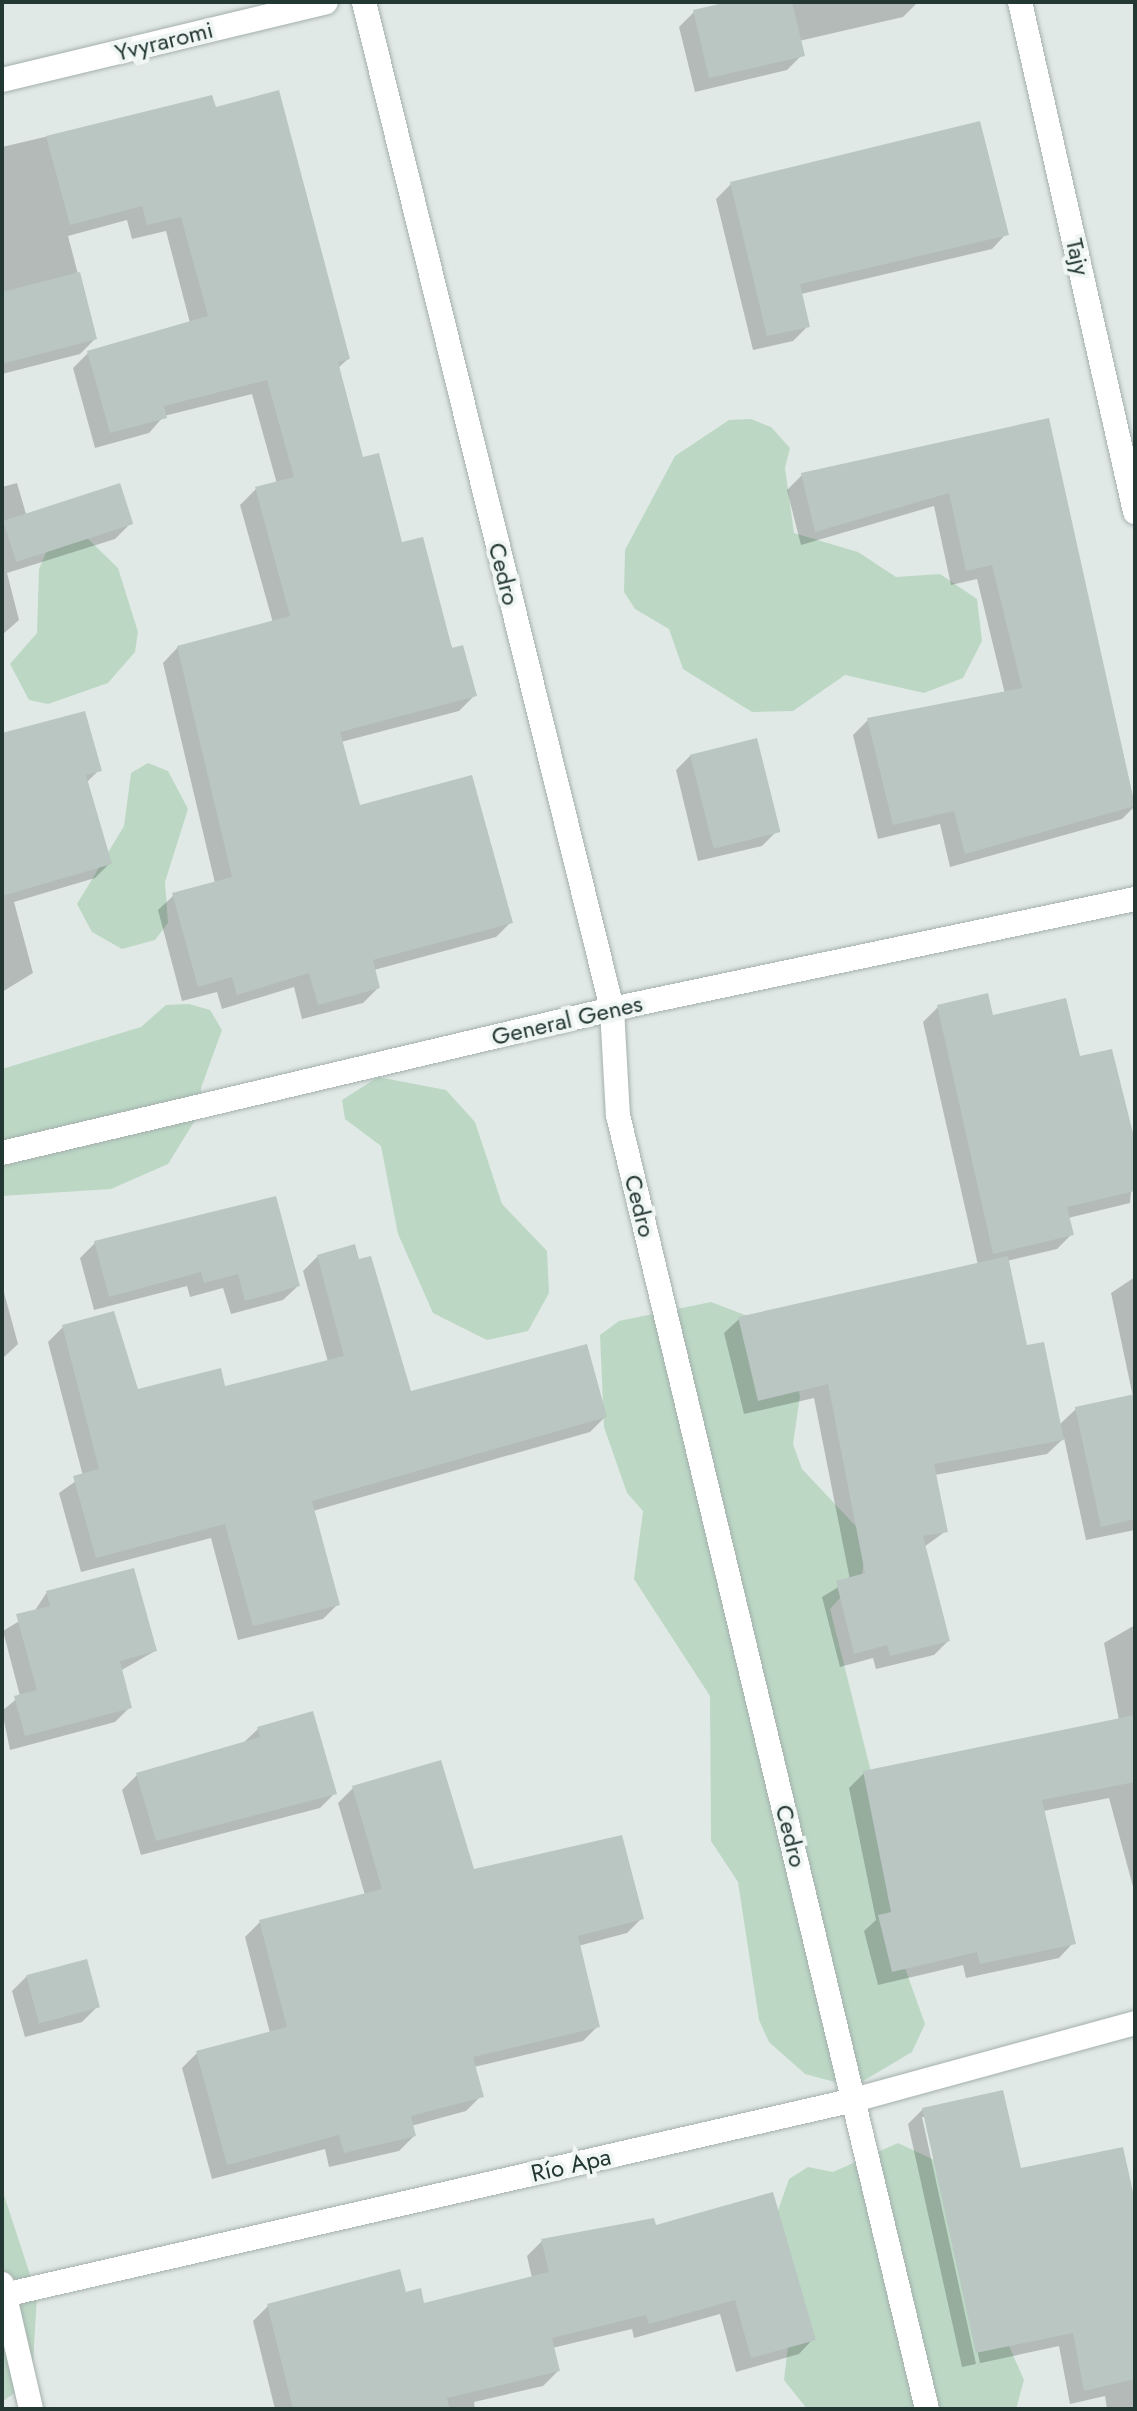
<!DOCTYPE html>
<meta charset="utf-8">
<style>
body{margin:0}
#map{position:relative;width:1137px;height:2411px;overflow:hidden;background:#e1e9e6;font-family:Jost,sans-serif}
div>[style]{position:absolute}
.green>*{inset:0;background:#bcd8c5}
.shadow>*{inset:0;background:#0003}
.building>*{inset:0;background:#b9c6c2;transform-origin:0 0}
.roads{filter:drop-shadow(0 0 2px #a4b0ad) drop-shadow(0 0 2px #a4b0ad)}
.street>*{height:24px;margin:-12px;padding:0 12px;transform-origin:12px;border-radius:12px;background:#fff}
span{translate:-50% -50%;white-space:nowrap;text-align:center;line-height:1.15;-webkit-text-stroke:8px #f0f6f4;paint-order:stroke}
.street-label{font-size:24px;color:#233733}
.frame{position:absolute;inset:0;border:4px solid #233733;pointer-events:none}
</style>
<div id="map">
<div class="green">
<div style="clip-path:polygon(751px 419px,771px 427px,790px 448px,785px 468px,794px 533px,858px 552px,896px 577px,940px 574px,977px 599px,982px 641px,963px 678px,924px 693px,845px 675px,793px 711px,752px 712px,683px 669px,669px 629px,635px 609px,624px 592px,625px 550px,675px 456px,729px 420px)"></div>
<div style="clip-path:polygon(85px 536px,118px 568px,138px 632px,135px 652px,108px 683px,48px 704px,29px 700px,10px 664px,37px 633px,39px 569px,48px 548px)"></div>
<div style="clip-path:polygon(148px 763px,168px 771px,188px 809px,165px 882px,168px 923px,155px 940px,122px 949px,92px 932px,77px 904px,124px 826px,131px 773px)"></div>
<div style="clip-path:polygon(189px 1004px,210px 1010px,222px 1030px,201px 1088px,202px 1109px,168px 1164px,111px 1189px,2px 1196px,2px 1069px,141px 1027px,166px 1005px)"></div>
<div style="clip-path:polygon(378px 1077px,446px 1090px,475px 1122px,502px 1204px,547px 1251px,549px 1293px,528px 1331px,487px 1340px,433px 1313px,398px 1234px,381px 1146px,345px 1119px,342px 1100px)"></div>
<div style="clip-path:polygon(711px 1302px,753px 1318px,794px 1374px,800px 1396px,793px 1444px,802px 1469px,867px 1538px,862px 1574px,830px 1609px,889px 1843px,894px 1937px,925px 2024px,912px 2052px,853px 2087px,805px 2074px,769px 2042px,759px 2020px,738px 1882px,711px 1841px,710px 1696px,634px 1579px,643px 1511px,627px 1493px,604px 1427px,600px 1335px,619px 1321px)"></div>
<div style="clip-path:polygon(898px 2143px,964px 2174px,994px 2312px,1024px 2380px,1016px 2409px,807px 2409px,784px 2380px,792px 2311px,774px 2222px,789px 2179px,808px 2167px,833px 2172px)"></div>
<div style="clip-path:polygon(2px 2189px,37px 2296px,32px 2380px,2px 2402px)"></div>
</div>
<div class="shadow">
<div style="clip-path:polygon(737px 2px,918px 2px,903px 17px,799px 41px,802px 55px,787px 70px,695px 92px,679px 27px,694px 12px)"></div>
<div style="clip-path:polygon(211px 98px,348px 359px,338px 368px,362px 460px,475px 695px,459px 711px,341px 742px,358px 807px,511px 922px,496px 937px,374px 970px,378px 988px,363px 1003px,302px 1019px,294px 987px,222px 1009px,217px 992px,182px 1001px,158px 910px,174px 895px,215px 883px,163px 663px,178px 647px,273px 623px,240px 505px,256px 489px,277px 484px,252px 394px,164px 416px,149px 433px,95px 448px,73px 368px,88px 353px,190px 323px,166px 231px,132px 239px,127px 220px,68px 236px,95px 339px,80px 354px,2px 374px,2px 147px)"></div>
<div style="clip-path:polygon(731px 184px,1006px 234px,992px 249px,801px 294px,808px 326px,793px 341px,753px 350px,716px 199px)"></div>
<div style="clip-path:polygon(1047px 420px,1135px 806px,1122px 819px,950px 867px,940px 824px,878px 839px,853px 735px,868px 720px,1005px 694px,977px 579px,951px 585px,934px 506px,801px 545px,787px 490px,802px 475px)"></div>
<div style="clip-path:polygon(17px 483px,26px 514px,131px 523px,115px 539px,7px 573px,19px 620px,2px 635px,2px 487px)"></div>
<div style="clip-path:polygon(2px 735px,99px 770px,86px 783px,110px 863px,95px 878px,14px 902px,33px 973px,2px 992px)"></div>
<div style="clip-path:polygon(691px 755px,777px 831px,762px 846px,698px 861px,676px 770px)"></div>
<div style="clip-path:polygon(938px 1007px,992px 1017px,1079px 1059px,1135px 1149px,1130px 1203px,1068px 1218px,1072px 1234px,1057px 1249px,1007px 1261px,1026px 1347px,1059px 1425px,1076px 1409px,1133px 1397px,1111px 1293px,1135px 1277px,1135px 1530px,1086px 1540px,1064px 1438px,1047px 1454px,935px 1475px,946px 1531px,924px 1547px,948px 1641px,934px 1655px,876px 1669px,873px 1658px,840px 1667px,822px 1597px,850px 1580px,814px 1398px,744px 1414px,724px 1333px,739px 1319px,978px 1265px,923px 1022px)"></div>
<div style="clip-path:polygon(95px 1243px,298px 1286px,283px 1300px,231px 1314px,223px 1288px,190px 1297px,187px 1286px,94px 1310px,80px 1258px)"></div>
<div style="clip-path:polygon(318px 1256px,409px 1393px,605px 1417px,590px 1432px,313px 1511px,338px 1604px,323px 1619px,238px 1640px,211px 1538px,81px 1572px,59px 1493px,83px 1476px,48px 1342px,63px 1327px,136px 1392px,224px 1388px,328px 1362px,303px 1271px)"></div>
<div style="clip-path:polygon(2px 1285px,18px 1344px,2px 1359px)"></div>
<div style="clip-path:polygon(47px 1592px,155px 1651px,120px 1671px,130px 1707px,115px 1722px,10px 1750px,2px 1711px,20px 1696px,3px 1631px,34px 1612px)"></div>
<div style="clip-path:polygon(1135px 1625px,1135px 1894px,1109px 1798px,1043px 1811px,1073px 1943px,1059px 1958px,966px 1978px,963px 1965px,878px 1985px,864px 1931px,876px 1920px,849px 1788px,864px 1773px,1119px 1720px,1104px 1643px)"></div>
<div style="clip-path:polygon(258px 1729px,335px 1793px,320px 1808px,141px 1855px,122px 1790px,137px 1775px,242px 1744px)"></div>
<div style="clip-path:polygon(353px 1788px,473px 1872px,642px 1918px,627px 1933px,578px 1946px,598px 2026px,583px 2041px,474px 2067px,481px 2096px,466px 2111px,411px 2126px,414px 2136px,399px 2151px,329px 2167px,325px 2149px,212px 2179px,182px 2068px,197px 2053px,270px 2033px,245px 1937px,260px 1922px,365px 1895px,338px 1803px)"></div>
<div style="clip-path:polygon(27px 1976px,97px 2007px,82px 2022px,25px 2037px,12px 1991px)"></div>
<div style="clip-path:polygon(evenodd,923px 2109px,1019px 2171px,1135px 2222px,1135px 2409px,1107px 2409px,1105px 2396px,1070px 2404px,1059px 2346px,962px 2367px,908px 2124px,923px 2109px,922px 2117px,926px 2117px,980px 2363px,976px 2364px,922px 2117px)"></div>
<div style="clip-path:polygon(654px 2228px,813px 2339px,799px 2354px,736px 2372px,720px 2314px,634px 2338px,632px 2329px,552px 2348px,558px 2371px,543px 2386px,474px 2402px,475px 2409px,275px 2409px,253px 2321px,268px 2306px,404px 2294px,423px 2305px,532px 2278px,527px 2256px,542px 2241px)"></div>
</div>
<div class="building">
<div style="clip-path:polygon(728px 2px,792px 2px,805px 56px,709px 78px,693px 10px)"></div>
<div style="clip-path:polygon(279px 90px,350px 359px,338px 362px,363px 457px,379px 453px,402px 542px,423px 537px,452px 648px,463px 645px,477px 696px,340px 732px,360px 805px,472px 775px,513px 923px,373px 960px,380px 988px,318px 1005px,309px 973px,237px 995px,232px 977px,198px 987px,172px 893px,232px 877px,177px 646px,290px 616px,255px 487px,294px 477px,267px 380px,164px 406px,167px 418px,110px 433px,87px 351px,208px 316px,181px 217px,147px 225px,142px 206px,70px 225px,46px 136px,212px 95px,216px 107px)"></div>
<div style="clip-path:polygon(980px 121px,1009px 235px,800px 284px,810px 327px,767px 336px,730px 182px)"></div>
<div style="clip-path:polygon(80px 272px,97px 339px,2px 364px,2px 292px)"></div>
<div style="clip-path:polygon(1049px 418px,1135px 806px,965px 854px,954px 811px,893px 825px,867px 718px,1022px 688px,992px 565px,966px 571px,949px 493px,815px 532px,801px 473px)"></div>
<div style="left:120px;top:483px;width:43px;height:123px;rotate:72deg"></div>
<div style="clip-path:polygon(85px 711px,102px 771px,86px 775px,112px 864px,2px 896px,2px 733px)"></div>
<div style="left:757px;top:738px;width:97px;height:69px;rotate:76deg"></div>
<div style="clip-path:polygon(988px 993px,993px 1015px,1066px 998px,1080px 1056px,1112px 1049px,1135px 1141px,1135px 1191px,1067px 1207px,1074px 1235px,993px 1254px,937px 1005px)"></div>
<div style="clip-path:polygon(276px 1196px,300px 1286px,245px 1301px,238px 1274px,204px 1283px,201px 1272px,109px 1297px,94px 1241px)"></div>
<div style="clip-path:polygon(355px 1244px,359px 1259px,371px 1256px,411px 1391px,587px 1344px,607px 1417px,312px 1501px,340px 1605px,253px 1626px,225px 1524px,96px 1558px,73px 1476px,99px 1469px,62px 1325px,114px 1311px,138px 1389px,221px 1368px,225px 1386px,344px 1356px,317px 1255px)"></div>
<div style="clip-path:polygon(1008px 1256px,1027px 1345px,1044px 1342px,1064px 1440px,934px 1464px,948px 1532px,923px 1536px,950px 1641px,890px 1656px,887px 1645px,854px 1654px,836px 1581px,865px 1573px,828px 1384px,758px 1401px,738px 1317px)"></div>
<div style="clip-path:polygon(1135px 1394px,1135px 1519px,1101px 1527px,1075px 1407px)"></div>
<div style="clip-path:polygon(134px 1568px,157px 1651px,120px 1661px,132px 1708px,25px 1736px,14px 1696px,37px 1690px,16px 1614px,50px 1606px,46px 1591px)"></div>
<div style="clip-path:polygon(313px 1711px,337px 1794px,156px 1841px,136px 1773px,260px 1737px,257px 1727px)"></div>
<div style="clip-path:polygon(1135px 1715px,1135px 1782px,1042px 1800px,1076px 1944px,980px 1964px,977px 1952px,892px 1972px,878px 1915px,891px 1912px,863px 1771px)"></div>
<div style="clip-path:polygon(441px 1760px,474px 1869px,622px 1835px,644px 1919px,578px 1936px,600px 2027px,473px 2057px,484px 2097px,411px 2116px,416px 2136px,344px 2153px,339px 2135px,227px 2165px,196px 2051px,287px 2027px,259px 1920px,382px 1889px,352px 1786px)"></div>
<div style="left:87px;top:1959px;width:50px;height:63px;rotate:75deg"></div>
<div style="clip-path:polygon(1003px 2090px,1021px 2168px,1123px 2147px,1135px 2201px,1135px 2379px,1084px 2391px,1073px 2333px,976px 2353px,922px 2108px)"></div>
<div style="clip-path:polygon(773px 2192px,816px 2340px,751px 2358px,735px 2300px,649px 2324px,646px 2315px,552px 2338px,560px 2371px,447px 2398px,450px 2409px,293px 2409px,267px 2304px,400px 2269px,406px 2292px,421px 2288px,424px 2303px,549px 2272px,541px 2239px,654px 2218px,656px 2225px)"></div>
</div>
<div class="roads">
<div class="street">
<div style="left:364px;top:2px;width:1037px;rotate:76.16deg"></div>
<div style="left:612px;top:1009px;width:106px;rotate:86.8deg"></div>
<div style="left:618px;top:1115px;width:1330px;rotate:76.57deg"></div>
<div style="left:1020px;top:2px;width:523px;rotate:77.29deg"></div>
<div style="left:2px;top:80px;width:333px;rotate:-13.5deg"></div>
<div style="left:2px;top:1153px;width:627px;rotate:-13.28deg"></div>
<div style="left:612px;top:1009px;width:534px;rotate:-11.88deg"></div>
<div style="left:2px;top:2284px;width:128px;rotate:76.9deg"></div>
<div style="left:4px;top:2295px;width:872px;rotate:-12.92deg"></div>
<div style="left:854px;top:2100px;width:291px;rotate:-15.3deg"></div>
</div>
</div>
<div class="street-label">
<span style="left:164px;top:41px;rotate:-14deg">Yvyraromi</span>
<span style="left:1078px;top:257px;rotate:77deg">Tajy</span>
<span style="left:504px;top:574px;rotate:76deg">Cedro</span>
<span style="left:567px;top:1020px;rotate:-13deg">General Genes</span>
<span style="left:640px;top:1206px;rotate:76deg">Cedro</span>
<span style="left:791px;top:1836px;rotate:76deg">Cedro</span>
<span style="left:571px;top:2165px;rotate:-13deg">Río Apa</span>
</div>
<div class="frame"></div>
</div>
